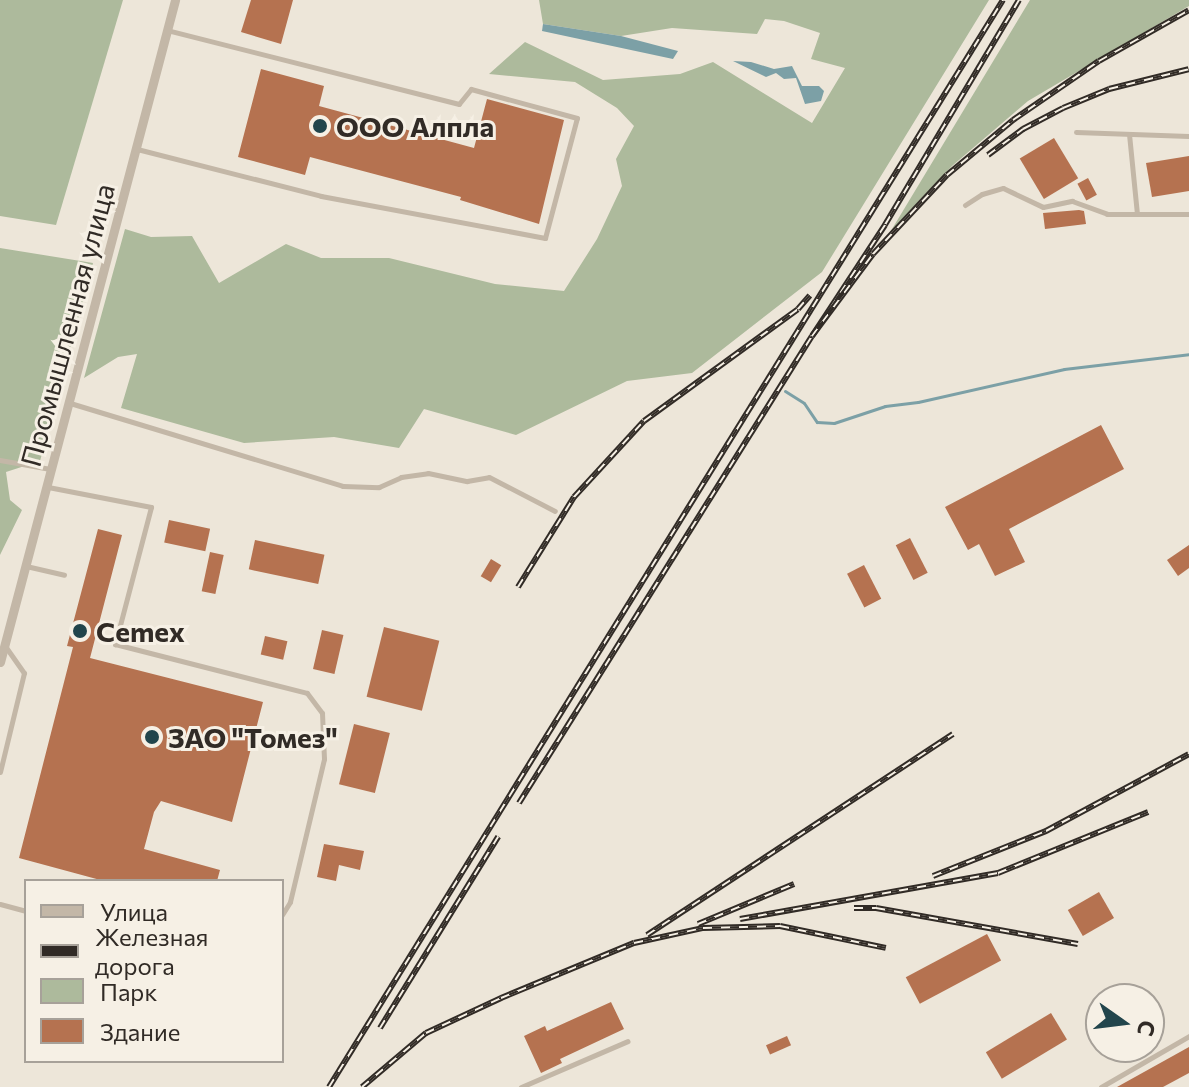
<!DOCTYPE html>
<meta charset="utf-8">
<style>
body{margin:0}
#map{position:relative;width:1189px;height:1087px;overflow:hidden;background:#ede6d9;font-family:Commissioner,sans-serif}
div>[style]{position:absolute}
.green>*{inset:0;background:#adba9c}
.water>*{inset:0;background:#7ca0a6}
.stream>*{height:3px;margin:-1.5px;padding:0 1.5px;transform-origin:1.5px;border-radius:1.5px;background:#7ca0a6}
.building>*{inset:0;background:#b57250;transform-origin:0 0}
.service>*{height:5px;margin:-2.5px;padding:0 2.5px;transform-origin:2.5px;border-radius:2.5px;background:#c3b7a7}
.minor>*{height:9px;margin:-4.5px;padding:0 4.5px;transform-origin:4.5px;border-radius:4.5px;background:#c3b7a7}
.rail>*{height:6px;margin-top:-3px;transform-origin:0;background:repeating-linear-gradient(90deg,#f6f0e5 0 9px,#312b26 0 18px);box-sizing:border-box;border-block:2px solid #312b26}
.dots>*{width:22px;height:22px;translate:-50% -50%;box-sizing:border-box;border:4px solid #f6f0e5;border-radius:50%}
span{translate:-50% -50%;white-space:nowrap;text-align:center;line-height:1.15;-webkit-text-stroke:6px #f6f0e5;paint-order:stroke}
.poi-label{font-size:28px;color:#312b26;font-weight:700}
.left{translate:0 -50%;text-align:left}
.street-label{font-size:28px;color:#312b26}
.legend{position:absolute;left:24px;top:879px;width:260px;height:184px;box-sizing:border-box;background:#f6f0e5;border:2px solid #a7a199;margin:0;padding:10px 14px;list-style:none;font-size:24px;color:#312b26}
.legend li{display:flex;align-items:center;gap:16px;height:40px}
.legend b{width:40px;border:2px solid #a7a199}
.north{position:absolute;left:1085px;top:983px;width:80px;height:80px;box-sizing:border-box;background:#f6f0e5;border:2px solid #a7a199;border-radius:50%;rotate:104deg;font-size:22px;font-weight:700;line-height:32px;text-align:center;color:#312b26}
.north::after{content:'';display:block;margin:auto;width:28px;height:36px;background:#22454c;clip-path:polygon(50% 0,100% 100%,50% 72%,0 100%)}
</style>
<div id="map">
<div class="green">
<div style="clip-path:polygon(0 0,123px 0,56px 225px,0 216px)"></div>
<div style="clip-path:polygon(539px 0,989px 0,822px 272px,692px 373px,627px 381px,516px 435px,424px 409px,399px 448px,334px 437px,244px 443px,121px 408px,137px 354px,118px 357px,84px 378px,125px 229px,151px 237px,192px 236px,219px 283px,286px 244px,321px 258px,389px 258px,495px 284px,564px 291px,597px 239px,622px 186px,616px 159px,634px 126px,617px 108px,575px 82px,489px 74px,525px 42px,603px 80px,680px 74px,713px 62px,812px 123px,845px 68px,811px 59px,820px 33px,784px 21px,765px 19px,757px 34px,672px 28px,621px 36px,543px 24px)"></div>
<div style="clip-path:polygon(1030px 0,1189px 0,1189px 6px,1028px 101px,952px 166px,889px 234px)"></div>
<div style="clip-path:polygon(0 248px,93px 263px,40px 461px,6px 472px,10px 500px,22px 510px,0 555px)"></div>
</div>
<div class="water">
<div style="clip-path:polygon(543px 24px,621px 36px,678px 51px,673px 59px,542px 31px)"></div>
<div style="clip-path:polygon(733px 61px,751px 62px,774px 69px,792px 66px,802px 86px,819px 86px,824px 91px,821px 101px,805px 104px,796px 78px,784px 79px,776px 73px,766px 77px)"></div>
</div>
<div class="stream">
<div style="left:785px;top:391px;width:22px;rotate:32deg"></div>
<div style="left:804px;top:403px;width:23px;rotate:56deg"></div>
<div style="left:817px;top:422px;width:17px;rotate:3deg"></div>
<div style="left:834px;top:423px;width:54px;rotate:-18.4deg"></div>
<div style="left:885px;top:406px;width:33px;rotate:-7deg"></div>
<div style="left:918px;top:402px;width:150px;rotate:-12.7deg"></div>
<div style="left:1064px;top:369px;width:126px;rotate:-6.8deg"></div>
</div>
<div class="building">
<div style="clip-path:polygon(251px 0,293px 0,281px 44px,241px 32px)"></div>
<div style="clip-path:polygon(261px 69px,324px 86px,319px 106px,474px 148px,487px 99px,564px 120px,539px 224px,460px 200px,461px 197px,310px 157px,305px 175px,238px 157px)"></div>
<div style="left:1054px;top:138px;width:47px;height:40px;rotate:59deg"></div>
<div style="clip-path:polygon(1189px 156px,1189px 191px,1152px 197px,1146px 163px)"></div>
<div style="left:1088px;top:178px;width:19px;height:12px;rotate:62deg"></div>
<div style="clip-path:polygon(1079px 210px,1084px 211px,1086px 224px,1045px 229px,1043px 213px)"></div>
<div style="clip-path:polygon(1101px 425px,1124px 469px,1009px 529px,1025px 562px,995px 576px,979px 544px,968px 550px,945px 507px)"></div>
<div style="left:169px;top:520px;width:42px;height:23px;rotate:12deg"></div>
<div style="clip-path:polygon(98px 529px,122px 535px,90px 658px,263px 702px,232px 822px,161px 801px,154px 812px,144px 849px,220px 870px,217px 881px,104px 881px,19px 858px,73px 647px,67px 646px)"></div>
<div style="left:910px;top:538px;width:39px;height:16px;rotate:63deg"></div>
<div style="left:255px;top:540px;width:71px;height:30px;rotate:12deg"></div>
<div style="clip-path:polygon(1189px 545px,1189px 568px,1178px 576px,1167px 560px)"></div>
<div style="left:210px;top:552px;width:14px;height:40px;rotate:12deg"></div>
<div style="left:491px;top:559px;width:12px;height:20px;rotate:31deg"></div>
<div style="left:864px;top:565px;width:38px;height:19px;rotate:63deg"></div>
<div style="left:384px;top:627px;width:57px;height:72px;rotate:14deg"></div>
<div style="left:322px;top:630px;width:22px;height:40px;rotate:13deg"></div>
<div style="left:265px;top:636px;width:23px;height:19px;rotate:13deg"></div>
<div style="left:354px;top:724px;width:37px;height:62px;rotate:14deg"></div>
<div style="clip-path:polygon(324px 844px,364px 851px,360px 870px,339px 865px,336px 881px,317px 877px)"></div>
<div style="left:1099px;top:892px;width:30px;height:36px;rotate:60deg"></div>
<div style="left:987px;top:934px;width:30px;height:92px;rotate:62deg"></div>
<div style="clip-path:polygon(611px 1002px,624px 1029px,560px 1059px,562px 1063px,541px 1073px,524px 1036px,545px 1026px,547px 1031px)"></div>
<div style="left:1051px;top:1013px;width:31px;height:76px;rotate:59deg"></div>
<div style="left:787px;top:1036px;width:10px;height:23px;rotate:66deg"></div>
<div style="clip-path:polygon(1189px 1047px,1189px 1073px,1163px 1087px,1117px 1087px)"></div>
</div>
<div class="service">
<div style="left:1076px;top:132px;width:113px;rotate:2deg"></div>
<div style="left:1129px;top:134px;width:80px;rotate:84.3deg"></div>
<div style="left:137px;top:149px;width:190px;rotate:14.3deg"></div>
<div style="left:321px;top:196px;width:228px;rotate:10.6deg"></div>
<div style="left:545px;top:238px;width:124px;rotate:-75.1deg"></div>
<div style="left:577px;top:118px;width:110px;rotate:-164.7deg"></div>
<div style="left:471px;top:89px;width:19px;rotate:129deg"></div>
<div style="left:459px;top:104px;width:301px;rotate:-165.8deg"></div>
<div style="left:965px;top:205px;width:20px;rotate:-33deg"></div>
<div style="left:982px;top:194px;width:22px;rotate:-16deg"></div>
<div style="left:1003px;top:188px;width:44px;rotate:25.4deg"></div>
<div style="left:1043px;top:207px;width:30px;rotate:-12deg"></div>
<div style="left:1072px;top:201px;width:37px;rotate:20deg"></div>
<div style="left:1107px;top:214px;width:82px"></div>
<div style="left:70px;top:403px;width:285px;rotate:16.9deg"></div>
<div style="left:343px;top:486px;width:36px;rotate:2deg"></div>
<div style="left:379px;top:487px;width:24px;rotate:-24deg"></div>
<div style="left:401px;top:477px;width:27px;rotate:-8deg"></div>
<div style="left:428px;top:473px;width:40px;rotate:12deg"></div>
<div style="left:467px;top:481px;width:22px;rotate:-10deg"></div>
<div style="left:489px;top:477px;width:74px;rotate:27.3deg"></div>
<div style="left:0;top:460px;width:51px;rotate:10.2deg"></div>
<div style="left:48px;top:487px;width:105px;rotate:11deg"></div>
<div style="left:151px;top:507px;width:142px;rotate:104.7deg"></div>
<div style="left:115px;top:644px;width:198px;rotate:14.3deg"></div>
<div style="left:307px;top:693px;width:25px;rotate:53deg"></div>
<div style="left:322px;top:713px;width:46px;rotate:87.5deg"></div>
<div style="left:324px;top:759px;width:147px;rotate:103.4deg"></div>
<div style="left:290px;top:902px;width:15px;rotate:122deg"></div>
<div style="left:26px;top:566px;width:39px;rotate:13deg"></div>
<div style="left:0;top:772px;width:102px;rotate:-76.4deg"></div>
<div style="left:24px;top:673px;width:33px;rotate:-125deg"></div>
<div style="left:0;top:904px;width:27px;rotate:15deg"></div>
<div style="left:521px;top:1087px;width:116px;rotate:-23.3deg"></div>
<div style="left:1101px;top:1087px;width:102px;rotate:-30.1deg"></div>
</div>
<div class="minor">
<div style="left:0;top:662px;width:685px;rotate:-75.19deg"></div>
</div>
<div class="rail">
<div style="left:1019px;top:0;width:262px;rotate:120.8deg"></div>
<div style="left:885px;top:225px;width:133px;rotate:123.3deg"></div>
<div style="left:812px;top:336px;width:102px;rotate:-53.4deg"></div>
<div style="left:873px;top:254px;width:108px;rotate:-46.9deg"></div>
<div style="left:947px;top:175px;width:86px;rotate:-39.8deg"></div>
<div style="left:1013px;top:120px;width:104px;rotate:-34.5deg"></div>
<div style="left:1099px;top:61px;width:103px;rotate:-29.5deg"></div>
<div style="left:988px;top:155px;width:44px;rotate:-36.6deg"></div>
<div style="left:1023px;top:129px;width:45px;rotate:-27.7deg"></div>
<div style="left:1063px;top:108px;width:50px;rotate:-22.4deg"></div>
<div style="left:1109px;top:89px;width:82px;rotate:-14deg"></div>
<div style="left:518px;top:587px;width:106px;rotate:-58.1deg"></div>
<div style="left:574px;top:497px;width:103px;rotate:-47.4deg"></div>
<div style="left:644px;top:421px;width:190px;rotate:-36deg"></div>
<div style="left:798px;top:309px;width:18px;rotate:-49deg"></div>
<div style="left:519px;top:803px;width:551px;rotate:-57.9deg"></div>
<div style="left:933px;top:876px;width:122px;rotate:-21.7deg"></div>
<div style="left:1046px;top:831px;width:162px;rotate:-28.3deg"></div>
<div style="left:854px;top:908px;width:22px"></div>
<div style="left:876px;top:908px;width:205px;rotate:10.1deg"></div>
<div style="left:740px;top:919px;width:262px;rotate:-10.1deg"></div>
<div style="left:998px;top:873px;width:162px;rotate:-22.1deg"></div>
<div style="left:698px;top:924px;width:104px;rotate:-22.6deg"></div>
<div style="left:647px;top:935px;width:366px;rotate:-33.3deg"></div>
<div style="left:380px;top:1028px;width:225px;rotate:-58.3deg"></div>
<div style="left:329px;top:1087px;width:1279px;rotate:-58.2deg"></div>
<div style="left:362px;top:1087px;width:84px;rotate:-40.2deg"></div>
<div style="left:426px;top:1033px;width:83px;rotate:-25deg"></div>
<div style="left:501px;top:998px;width:144px;rotate:-22.5deg"></div>
<div style="left:634px;top:943px;width:71px;rotate:-12.3deg"></div>
<div style="left:703px;top:928px;width:77px;rotate:-1.5deg"></div>
<div style="left:780px;top:926px;width:108px;rotate:11.7deg"></div>
</div>
<div class="dots">
<div style="left:320px;top:126px;background:#22454c"></div>
<div style="left:80px;top:631px;background:#22454c"></div>
<div style="left:152px;top:737px;background:#22454c"></div>
</div>
<div class="poi-label">
<span class="left" style="left:336px;top:126px">ООО Алпла</span>
<span class="left" style="left:96px;top:631px">Cemex</span>
<span class="left" style="left:168px;top:737px">ЗАО "Томез"</span>
</div>
<div class="street-label">
<span style="left:67px;top:325px;rotate:-75deg">Промышленная улица</span>
</div>
<ul class="legend">
<li><b style="height:10px;background:#c3b7a7"></b>Улица</li>
<li><b style="height:10px;background:#312b26"></b>Железная дорога</li>
<li><b style="height:22px;background:#adba9c"></b>Парк</li>
<li><b style="height:22px;background:#b57250"></b>Здание</li>
</ul>
<div class="north">С</div>
</div>
